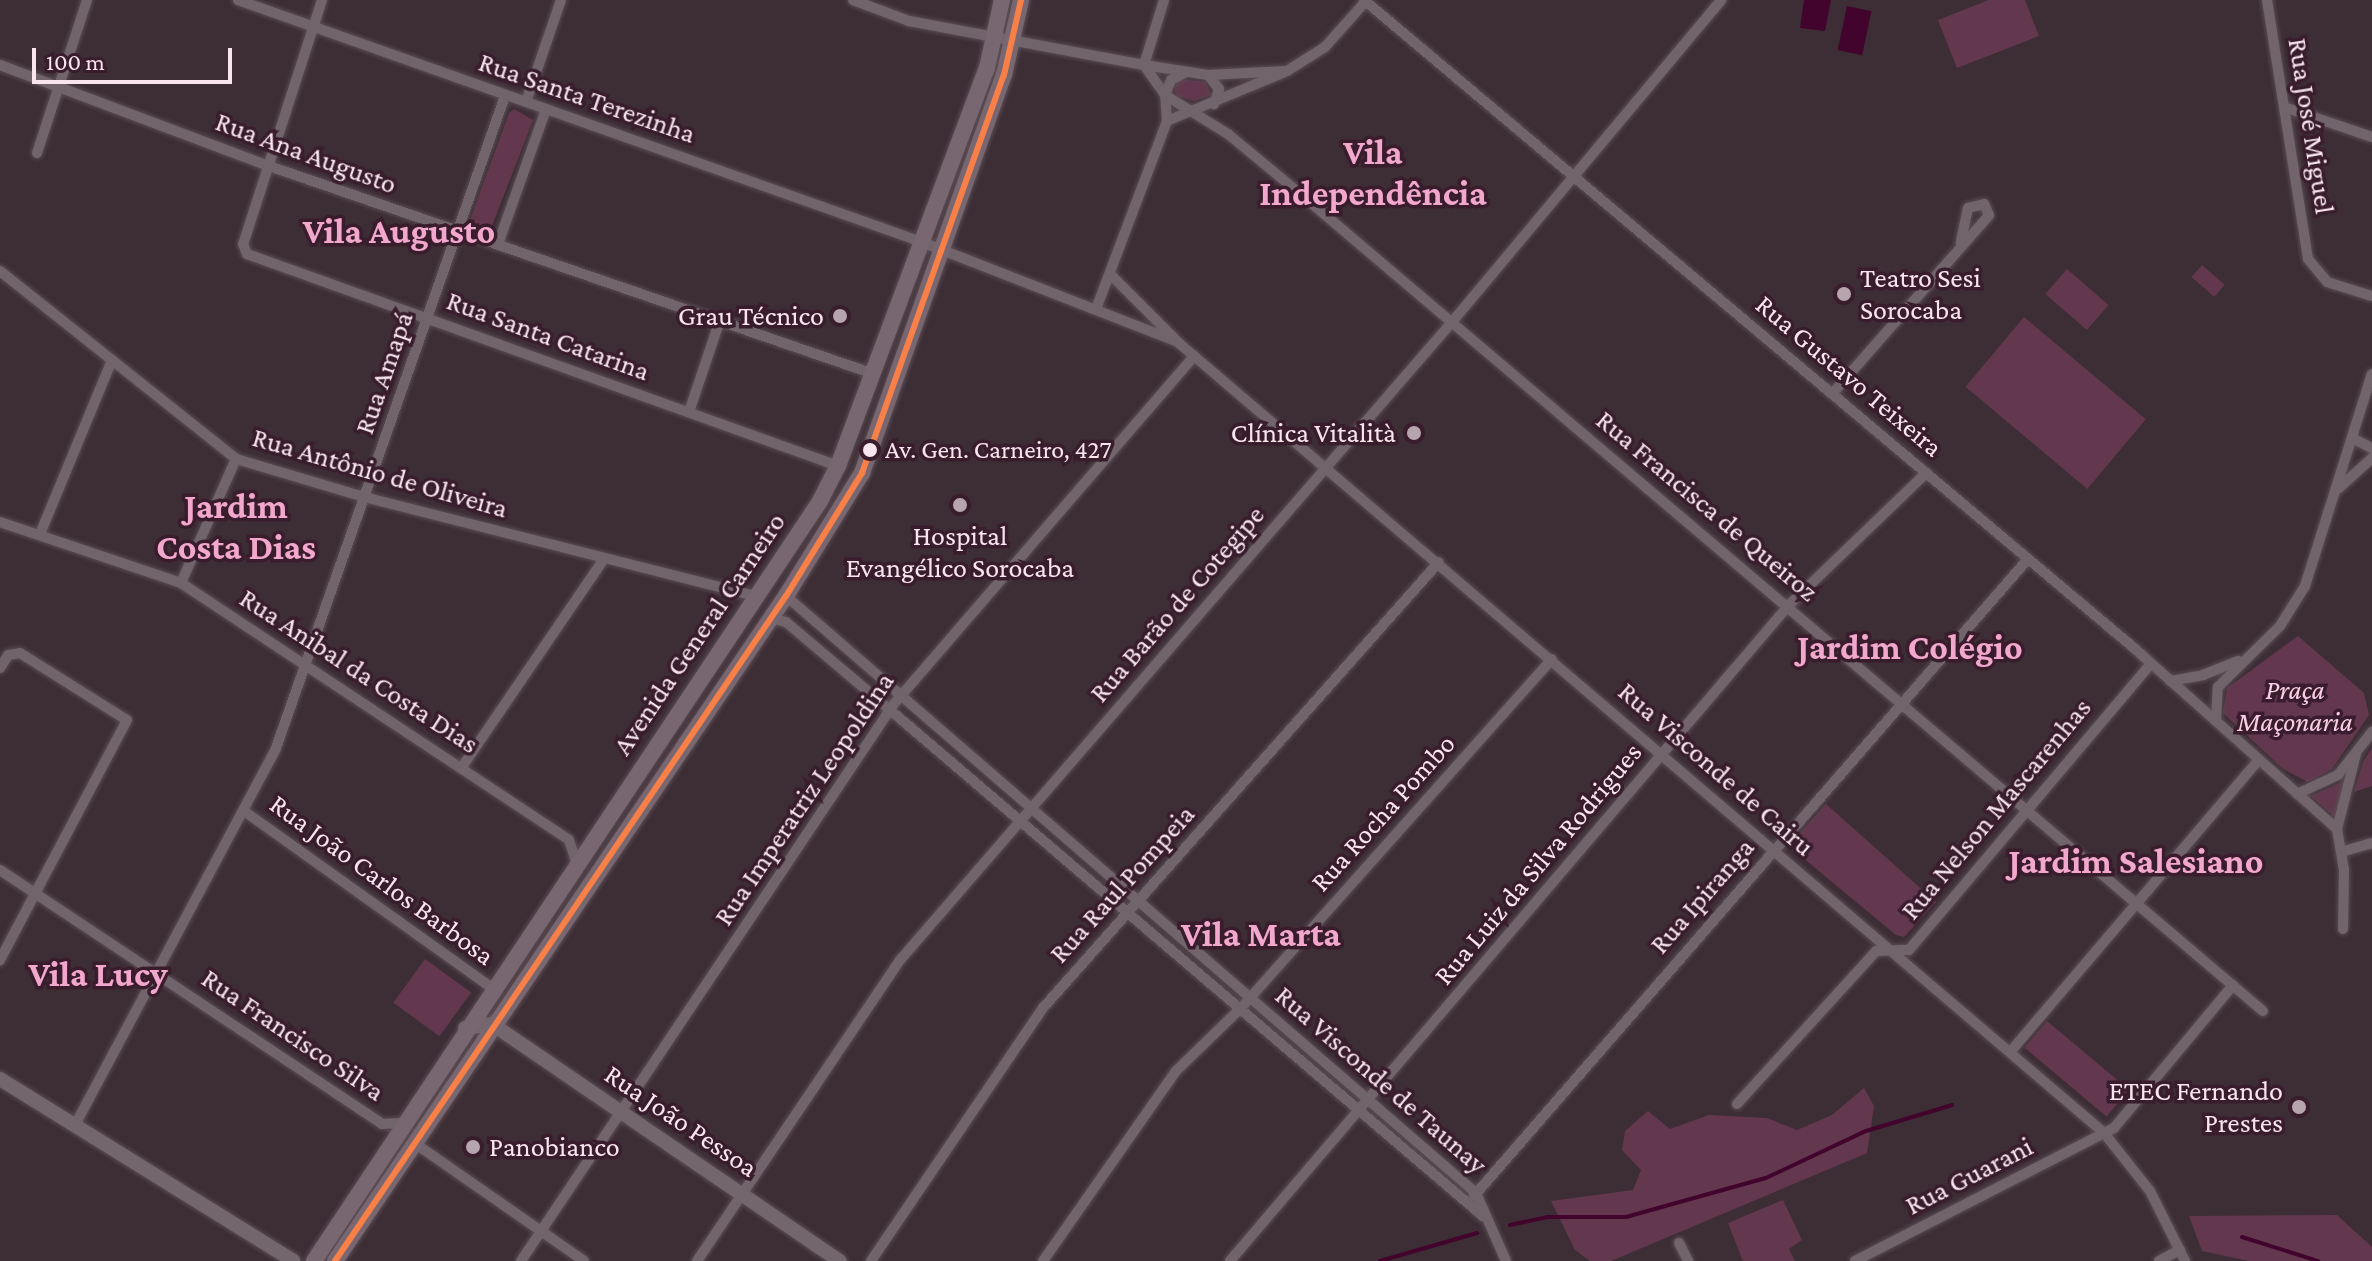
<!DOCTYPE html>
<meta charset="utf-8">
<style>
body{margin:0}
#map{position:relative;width:2372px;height:1261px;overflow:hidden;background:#3d2d35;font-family:"Crimson Pro",serif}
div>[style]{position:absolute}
.green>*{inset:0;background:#63384f;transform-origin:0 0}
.water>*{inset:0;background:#42042c;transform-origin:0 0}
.stream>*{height:4px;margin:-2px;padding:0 2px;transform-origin:2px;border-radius:2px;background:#42042c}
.roads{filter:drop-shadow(0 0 2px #5a4c53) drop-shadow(0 0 2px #5a4c53)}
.street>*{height:10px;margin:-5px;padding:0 5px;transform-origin:5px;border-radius:5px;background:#72646b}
.secondary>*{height:14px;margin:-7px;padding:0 7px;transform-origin:7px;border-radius:7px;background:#74666d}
.primary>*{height:16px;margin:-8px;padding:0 8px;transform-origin:8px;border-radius:8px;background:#786770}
.bus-1>*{height:6px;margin:-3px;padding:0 3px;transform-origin:3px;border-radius:3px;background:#f78048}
.dots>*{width:22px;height:22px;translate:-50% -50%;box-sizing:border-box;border:4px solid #391d2c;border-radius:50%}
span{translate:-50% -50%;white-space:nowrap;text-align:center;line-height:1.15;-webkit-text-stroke:7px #391d2c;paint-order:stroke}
.bus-label{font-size:26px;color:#f8e5ee}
.left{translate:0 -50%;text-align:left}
.street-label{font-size:28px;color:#f8e5ee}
.poi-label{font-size:28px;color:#f8e5ee}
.right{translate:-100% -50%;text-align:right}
.park-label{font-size:28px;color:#facfe4;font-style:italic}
.district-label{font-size:36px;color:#f2a7cd;font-weight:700}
.scale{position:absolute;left:32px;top:48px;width:200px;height:36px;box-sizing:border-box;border:4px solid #f8e5ee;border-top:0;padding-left:10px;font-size:24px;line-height:28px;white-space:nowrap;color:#f8e5ee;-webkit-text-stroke:6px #391d2c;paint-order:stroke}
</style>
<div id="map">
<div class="green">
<div style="clip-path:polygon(1989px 0,2025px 0,2039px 36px,1957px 68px,1938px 20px)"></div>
<div style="clip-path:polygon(1181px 79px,1206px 82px,1211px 95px,1194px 101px,1177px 96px,1173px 86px)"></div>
<div style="clip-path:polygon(514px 109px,533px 120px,492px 226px,485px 229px,470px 220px,509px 113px)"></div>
<div style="left:2202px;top:265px;width:30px;height:16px;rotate:41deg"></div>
<div style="left:2067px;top:269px;width:55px;height:33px;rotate:41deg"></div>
<div style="left:2024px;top:317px;width:159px;height:91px;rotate:40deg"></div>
<div style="clip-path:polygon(2298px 636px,2364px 693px,2369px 715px,2332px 769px,2308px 782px,2283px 769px,2223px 713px,2227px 688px)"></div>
<div style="clip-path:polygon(2372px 748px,2372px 786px,2354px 792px,2363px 762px)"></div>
<div style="clip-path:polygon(2344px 781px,2336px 818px,2311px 796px)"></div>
<div style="clip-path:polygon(1826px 804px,1936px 902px,1904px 937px,1896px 935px,1796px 852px,1798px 835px)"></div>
<div style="left:425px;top:959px;width:57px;height:54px;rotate:36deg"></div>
<div style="left:2047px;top:1021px;width:107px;height:35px;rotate:40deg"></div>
<div style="clip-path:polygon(1864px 1088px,1874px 1106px,1867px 1153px,1611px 1261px,1590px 1261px,1575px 1250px,1551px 1201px,1633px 1190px,1641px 1170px,1622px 1150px,1625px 1131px,1648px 1111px,1670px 1129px,1709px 1115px,1767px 1118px,1797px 1130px,1832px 1115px)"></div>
<div style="clip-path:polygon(1783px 1200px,1802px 1240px,1789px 1249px,1795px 1261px,1743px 1261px,1728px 1223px)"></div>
<div style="clip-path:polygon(2337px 1215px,2372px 1247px,2372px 1261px,2249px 1261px,2202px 1251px,2189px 1216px)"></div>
</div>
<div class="water">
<div style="clip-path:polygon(1804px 0,1831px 0,1825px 31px,1800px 28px)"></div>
<div style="left:1847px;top:6px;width:25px;height:45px;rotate:12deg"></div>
</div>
<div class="stream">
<div style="left:1510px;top:1225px;width:38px;rotate:-12deg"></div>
<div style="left:1547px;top:1217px;width:79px"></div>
<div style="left:1626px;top:1217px;width:145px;rotate:-15.6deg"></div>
<div style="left:1766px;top:1178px;width:110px;rotate:-25.2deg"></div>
<div style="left:1866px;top:1131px;width:90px;rotate:-16.8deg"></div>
<div style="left:2242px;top:1237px;width:80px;rotate:17.5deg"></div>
<div style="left:1380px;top:1261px;width:101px;rotate:-16.1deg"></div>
</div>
<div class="roads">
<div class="street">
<div style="left:238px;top:0;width:722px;rotate:19.49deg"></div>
<div style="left:919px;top:241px;width:275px;rotate:21.3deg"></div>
<div style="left:322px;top:0;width:256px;rotate:107.9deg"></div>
<div style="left:243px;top:244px;width:11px;rotate:68deg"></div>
<div style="left:247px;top:254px;width:628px;rotate:19.73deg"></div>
<div style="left:853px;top:0;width:60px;rotate:20.6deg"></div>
<div style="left:909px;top:21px;width:239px;rotate:10.6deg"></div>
<div style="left:1144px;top:65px;width:65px;rotate:8.9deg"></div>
<div style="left:1208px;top:75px;width:79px;rotate:-2.9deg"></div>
<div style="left:1364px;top:0;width:1006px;rotate:40.08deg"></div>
<div style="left:2134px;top:648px;width:272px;rotate:41.7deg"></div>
<div style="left:2267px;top:0;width:262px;rotate:81deg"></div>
<div style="left:2308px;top:259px;width:30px;rotate:50deg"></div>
<div style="left:2327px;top:282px;width:47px;rotate:17.3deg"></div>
<div style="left:0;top:65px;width:287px;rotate:20.6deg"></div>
<div style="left:269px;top:166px;width:637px;rotate:18.98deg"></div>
<div style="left:1144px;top:65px;width:68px;rotate:-72.9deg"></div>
<div style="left:1208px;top:75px;width:18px;rotate:52deg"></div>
<div style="left:1219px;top:89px;width:16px;rotate:108deg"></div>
<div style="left:1165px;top:95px;width:74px;rotate:31.8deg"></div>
<div style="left:1228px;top:134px;width:89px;rotate:39.6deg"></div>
<div style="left:1297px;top:191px;width:1267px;rotate:40.33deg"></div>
<div style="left:1165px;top:95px;width:16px;rotate:-68deg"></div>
<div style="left:1171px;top:80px;width:17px;rotate:-28deg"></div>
<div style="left:526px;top:102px;width:108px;rotate:-71.1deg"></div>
<div style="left:2284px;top:107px;width:93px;rotate:18.8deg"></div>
<div style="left:1167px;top:121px;width:130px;rotate:-22.6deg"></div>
<div style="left:1287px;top:71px;width:45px;rotate:-32.3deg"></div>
<div style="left:1325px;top:47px;width:62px;rotate:-48.3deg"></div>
<div style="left:37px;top:153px;width:161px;rotate:-71.9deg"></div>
<div style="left:498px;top:244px;width:143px;rotate:-70.4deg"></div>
<div style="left:0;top:271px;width:302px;rotate:38.5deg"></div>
<div style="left:236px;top:459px;width:134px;rotate:16.5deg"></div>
<div style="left:364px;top:497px;width:404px;rotate:14.2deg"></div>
<div style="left:1110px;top:274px;width:99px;rotate:45deg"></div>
<div style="left:1180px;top:344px;width:1215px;rotate:40.49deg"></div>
<div style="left:2104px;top:1133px;width:74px;rotate:51.6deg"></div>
<div style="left:2150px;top:1191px;width:78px;rotate:63.4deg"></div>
<div style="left:1096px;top:309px;width:201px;rotate:-69.3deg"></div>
<div style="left:1167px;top:121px;width:26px;rotate:-94deg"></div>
<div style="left:1165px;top:95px;width:37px;rotate:-125deg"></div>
<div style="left:1832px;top:394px;width:238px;rotate:-48.7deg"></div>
<div style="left:1989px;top:215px;width:12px;rotate:-114deg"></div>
<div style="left:1984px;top:204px;width:16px;rotate:166deg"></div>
<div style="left:1968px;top:208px;width:35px;rotate:102deg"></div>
<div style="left:689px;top:412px;width:97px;rotate:-71.4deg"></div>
<div style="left:2352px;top:438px;width:22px;rotate:27deg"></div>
<div style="left:2339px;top:488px;width:45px;rotate:-42.3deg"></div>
<div style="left:0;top:522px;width:191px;rotate:18.6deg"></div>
<div style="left:181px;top:583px;width:465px;rotate:33.5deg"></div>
<div style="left:569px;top:840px;width:22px;rotate:72deg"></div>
<div style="left:40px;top:534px;width:188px;rotate:-67.5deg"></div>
<div style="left:181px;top:583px;width:136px;rotate:-66.1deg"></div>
<div style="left:786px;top:596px;width:912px;rotate:40.87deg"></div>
<div style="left:1476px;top:1193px;width:74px;rotate:66.2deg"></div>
<div style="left:771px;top:618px;width:16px;rotate:15deg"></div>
<div style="left:786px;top:622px;width:135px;rotate:40.2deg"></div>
<div style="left:889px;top:709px;width:782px;rotate:40.49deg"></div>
<div style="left:0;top:668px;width:15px;rotate:-58deg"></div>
<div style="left:8px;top:655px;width:12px;rotate:-9deg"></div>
<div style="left:20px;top:653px;width:126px;rotate:32.1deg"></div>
<div style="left:127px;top:720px;width:272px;rotate:117.9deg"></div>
<div style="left:2170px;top:681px;width:34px;rotate:-10deg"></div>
<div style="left:2203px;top:675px;width:38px;rotate:-22deg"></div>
<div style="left:2216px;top:721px;width:34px;rotate:-87deg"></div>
<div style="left:2218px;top:687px;width:87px;rotate:-44.5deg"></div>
<div style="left:2280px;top:626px;width:47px;rotate:-58deg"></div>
<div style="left:2305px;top:586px;width:222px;rotate:-72.5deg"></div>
<div style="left:462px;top:767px;width:252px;rotate:-55.7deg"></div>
<div style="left:2297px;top:794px;width:45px;rotate:-24.9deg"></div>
<div style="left:2338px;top:775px;width:55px;rotate:-51.7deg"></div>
<div style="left:244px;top:811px;width:305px;rotate:35.5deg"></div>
<div style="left:2341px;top:852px;width:32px;rotate:-16deg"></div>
<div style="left:0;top:870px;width:459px;rotate:33.6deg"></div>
<div style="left:382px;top:1124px;width:19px;rotate:-3deg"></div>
<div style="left:2343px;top:929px;width:59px;rotate:-89deg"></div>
<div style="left:2344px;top:870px;width:42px;rotate:-99.7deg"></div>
<div style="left:2337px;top:829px;width:77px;rotate:-75.8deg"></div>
<div style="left:2011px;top:1051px;width:382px;rotate:-49.6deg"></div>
<div style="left:1737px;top:1104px;width:207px;rotate:-47.7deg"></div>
<div style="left:1876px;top:951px;width:33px;rotate:-2deg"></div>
<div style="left:1909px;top:950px;width:375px;rotate:-49.8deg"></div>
<div style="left:75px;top:1125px;width:427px;rotate:-61.9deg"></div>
<div style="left:276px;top:748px;width:691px;rotate:-70.65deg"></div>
<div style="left:413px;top:1142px;width:208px;rotate:34.8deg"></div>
<div style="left:1474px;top:1196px;width:844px;rotate:-48.99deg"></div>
<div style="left:1679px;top:1243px;width:20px;rotate:63deg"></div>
<div style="left:521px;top:1261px;width:669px;rotate:-56.21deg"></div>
<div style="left:893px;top:705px;width:461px;rotate:-49.2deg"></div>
<div style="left:697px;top:1261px;width:364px;rotate:-56deg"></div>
<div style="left:901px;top:959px;width:842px;rotate:-49.14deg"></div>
<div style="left:1452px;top:322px;width:420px;rotate:-50.1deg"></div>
<div style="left:871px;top:1261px;width:306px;rotate:-55.8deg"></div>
<div style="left:1043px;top:1008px;width:596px;rotate:-48.4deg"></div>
<div style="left:1043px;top:1261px;width:232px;rotate:-55deg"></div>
<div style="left:1176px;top:1071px;width:91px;rotate:-44.1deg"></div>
<div style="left:1241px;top:1008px;width:467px;rotate:-48.3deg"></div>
<div style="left:1230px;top:1261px;width:860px;rotate:-49.57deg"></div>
<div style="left:1788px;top:606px;width:192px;rotate:-43.9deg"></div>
<div style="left:1855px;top:1261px;width:291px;rotate:-27.2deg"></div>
<div style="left:2114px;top:1128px;width:186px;rotate:-50.2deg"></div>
<div style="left:2159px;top:1261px;width:24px;rotate:-28deg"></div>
</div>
<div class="secondary">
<div style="left:465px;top:1028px;width:27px;rotate:-8deg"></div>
<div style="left:492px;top:1024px;width:421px;rotate:34.3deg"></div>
<div style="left:0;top:1079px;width:345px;rotate:31.8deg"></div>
</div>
<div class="primary">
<div style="left:314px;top:1261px;width:913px;rotate:-56.34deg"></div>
<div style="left:820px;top:501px;width:39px;rotate:-63deg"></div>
<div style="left:838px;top:466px;width:425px;rotate:-69.5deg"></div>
<div style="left:987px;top:68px;width:70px;rotate:-77.6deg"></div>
<div style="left:335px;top:1261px;width:804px;rotate:-55.86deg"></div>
<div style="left:786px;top:596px;width:145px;rotate:-58.3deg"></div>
<div style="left:862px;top:473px;width:423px;rotate:-70.4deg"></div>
<div style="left:1004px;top:75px;width:77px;rotate:-77.2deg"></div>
</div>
</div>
<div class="bus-1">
<div style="left:335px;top:1261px;width:804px;rotate:-55.86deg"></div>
<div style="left:786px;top:596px;width:145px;rotate:-58.3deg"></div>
<div style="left:862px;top:473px;width:423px;rotate:-70.4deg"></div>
<div style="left:1004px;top:75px;width:77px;rotate:-77.2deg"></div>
</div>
<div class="dots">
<div style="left:1844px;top:294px;background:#b7a5ad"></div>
<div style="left:840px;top:316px;background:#b7a5ad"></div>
<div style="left:1414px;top:433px;background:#b7a5ad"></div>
<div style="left:870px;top:450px;background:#f8e5ee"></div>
<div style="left:960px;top:505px;background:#b7a5ad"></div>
<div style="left:2299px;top:1107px;background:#b7a5ad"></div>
<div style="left:473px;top:1147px;background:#b7a5ad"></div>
</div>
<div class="bus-label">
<span class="left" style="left:885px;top:450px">Av. Gen. Carneiro, 427</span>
</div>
<div class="street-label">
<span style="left:587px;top:98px;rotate:19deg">Rua Santa Terezinha</span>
<span style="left:2311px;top:126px;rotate:81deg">Rua José Miguel</span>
<span style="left:306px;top:153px;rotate:20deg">Rua Ana Augusto</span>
<span style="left:548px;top:336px;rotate:20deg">Rua Santa Catarina</span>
<span style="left:384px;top:373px;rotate:-71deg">Rua Amapá</span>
<span style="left:1849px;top:376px;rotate:40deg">Rua Gustavo Teixeira</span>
<span style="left:380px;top:473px;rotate:16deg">Rua Antônio de Oliveira</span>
<span style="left:1707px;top:506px;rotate:40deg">Rua Francisca de Queiroz</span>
<span style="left:1177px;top:604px;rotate:-49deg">Rua Barão de Cotegipe</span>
<span style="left:699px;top:634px;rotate:-56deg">Avenida General Carneiro</span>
<span style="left:359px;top:671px;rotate:33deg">Rua Anibal da Costa Dias</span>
<span style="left:1716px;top:769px;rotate:41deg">Rua Visconde de Cairu</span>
<span style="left:804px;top:799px;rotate:-56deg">Rua Imperatriz Leopoldina</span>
<span style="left:1996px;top:809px;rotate:-50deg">Rua Nelson Mascarenhas</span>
<span style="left:1383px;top:813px;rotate:-48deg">Rua Rocha Pombo</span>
<span style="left:1538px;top:864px;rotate:-50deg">Rua Luiz da Silva Rodrigues</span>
<span style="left:382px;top:880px;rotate:36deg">Rua João Carlos Barbosa</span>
<span style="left:1122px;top:884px;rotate:-48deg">Rua Raul Pompeia</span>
<span style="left:1702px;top:896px;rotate:-49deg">Rua Ipiranga</span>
<span style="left:293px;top:1035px;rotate:34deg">Rua Francisco Silva</span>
<span style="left:1381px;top:1080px;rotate:41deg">Rua Visconde de Taunay</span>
<span style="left:681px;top:1121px;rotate:34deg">Rua João Pessoa</span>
<span style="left:1969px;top:1176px;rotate:-27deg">Rua Guarani</span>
</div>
<div class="poi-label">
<span class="left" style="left:1860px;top:294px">Teatro Sesi<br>Sorocaba</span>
<span class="right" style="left:824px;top:316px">Grau Técnico</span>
<span class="right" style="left:1396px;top:433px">Clínica Vitalità</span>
<span style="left:960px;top:552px">Hospital<br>Evangélico Sorocaba</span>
<span class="right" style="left:2283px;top:1107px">ETEC Fernando<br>Prestes</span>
<span class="left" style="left:489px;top:1147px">Panobianco</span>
</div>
<div class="park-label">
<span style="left:2295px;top:706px">Praça<br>Maçonaria</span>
</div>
<div class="district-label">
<span style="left:1373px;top:173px">Vila<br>Independência</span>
<span style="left:399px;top:232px">Vila Augusto</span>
<span style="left:236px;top:527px">Jardim<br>Costa Dias</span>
<span style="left:1910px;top:648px">Jardim Colégio</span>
<span style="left:2136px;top:862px">Jardim Salesiano</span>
<span style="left:1261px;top:935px">Vila Marta</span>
<span style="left:98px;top:975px">Vila Lucy</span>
</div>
<div class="scale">100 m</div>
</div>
